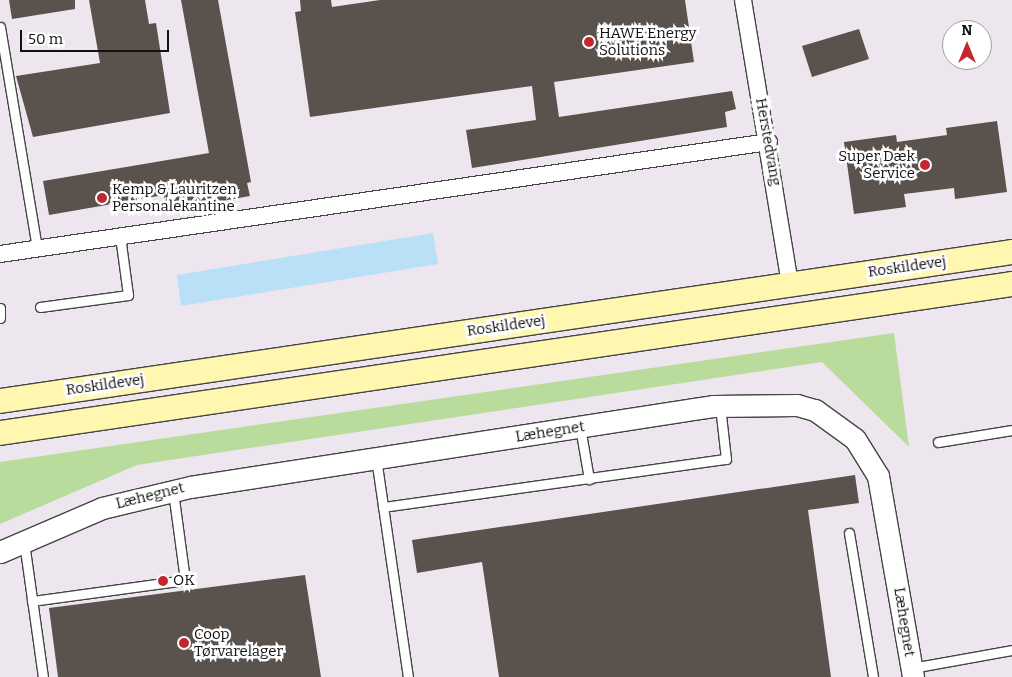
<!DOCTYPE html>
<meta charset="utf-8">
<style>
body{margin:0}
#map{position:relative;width:1012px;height:677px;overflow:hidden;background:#fffdf5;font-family:Bitter,serif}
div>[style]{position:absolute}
.industrial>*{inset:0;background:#eee6ef}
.forest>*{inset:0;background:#b9dc9c}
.water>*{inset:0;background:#b9e0f7}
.building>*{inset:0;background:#5a524d}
.roads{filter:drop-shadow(1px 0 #444) drop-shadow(-1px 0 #444) drop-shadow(0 1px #444) drop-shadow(0 -1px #444)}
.service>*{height:9px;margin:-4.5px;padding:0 4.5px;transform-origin:4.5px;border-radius:4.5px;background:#fff}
.minor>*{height:16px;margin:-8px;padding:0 8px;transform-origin:8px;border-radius:8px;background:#fff}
.tertiary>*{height:21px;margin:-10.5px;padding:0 10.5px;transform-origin:10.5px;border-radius:10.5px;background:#fff}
.secondary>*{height:24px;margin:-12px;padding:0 12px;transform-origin:12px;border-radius:12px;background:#fff6b0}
.dots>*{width:14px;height:14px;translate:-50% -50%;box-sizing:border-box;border:2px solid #fff;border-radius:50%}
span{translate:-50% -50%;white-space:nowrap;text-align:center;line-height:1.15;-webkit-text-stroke:5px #fff;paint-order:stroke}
.poi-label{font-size:15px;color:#111}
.left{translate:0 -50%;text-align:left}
.right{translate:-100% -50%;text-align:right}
.street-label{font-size:15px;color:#111}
.north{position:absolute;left:942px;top:20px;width:50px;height:50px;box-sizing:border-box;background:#fff;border:1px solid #a0a0a0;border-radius:50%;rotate:0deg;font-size:14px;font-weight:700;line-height:20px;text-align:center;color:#111}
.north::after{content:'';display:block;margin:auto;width:18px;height:22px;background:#c4262e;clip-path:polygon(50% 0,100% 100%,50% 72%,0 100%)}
.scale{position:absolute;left:20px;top:30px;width:149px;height:22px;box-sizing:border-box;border:2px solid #111;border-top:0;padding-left:6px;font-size:15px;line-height:18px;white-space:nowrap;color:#111;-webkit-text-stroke:4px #fff;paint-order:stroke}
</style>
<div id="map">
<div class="industrial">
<i style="clip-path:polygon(evenodd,0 0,1012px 0,1012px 677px,0 677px,0 0,952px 30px,982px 30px,982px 60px,952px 60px,952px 30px)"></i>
</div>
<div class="forest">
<i style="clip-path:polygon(894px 333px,909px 447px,822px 362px,137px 465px,0 524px,0 462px)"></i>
</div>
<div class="water">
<i style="clip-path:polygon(433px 233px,438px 264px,181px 306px,177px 275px)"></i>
</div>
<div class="building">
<i style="clip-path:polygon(9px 0,75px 0,75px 9px,12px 19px)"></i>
<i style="clip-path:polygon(89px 0,145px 0,149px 24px,156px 23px,170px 113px,33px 137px,16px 76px,100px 63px)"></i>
<i style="clip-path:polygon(181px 0,218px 0,251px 182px,247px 183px,250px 196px,166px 211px,164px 195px,49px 215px,43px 181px,209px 153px)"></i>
<i style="clip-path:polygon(300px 0,331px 0,332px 7px,380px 0,685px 0,694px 62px,554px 82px,559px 117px,732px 91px,736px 109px,725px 112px,727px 127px,472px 168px,466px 130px,536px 120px,532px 86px,310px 117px,295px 12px,301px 11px)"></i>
<i style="clip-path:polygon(859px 29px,869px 59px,812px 77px,802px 46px)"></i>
<i style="clip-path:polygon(997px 121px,1007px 192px,955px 199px,954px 188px,904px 194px,906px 207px,854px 214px,844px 142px,896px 135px,897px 142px,947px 135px,946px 128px)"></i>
<i style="clip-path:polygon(855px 475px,859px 503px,808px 510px,831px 677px,499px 677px,482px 562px,417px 573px,412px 540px)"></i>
<i style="clip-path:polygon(305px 575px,321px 677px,58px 677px,49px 608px)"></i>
</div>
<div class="roads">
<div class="service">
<i style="left:0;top:27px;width:224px;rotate:80.5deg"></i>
<i style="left:40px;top:307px;width:89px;rotate:-7.8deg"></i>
<i style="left:128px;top:295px;width:60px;rotate:-97.7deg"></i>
<i style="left:0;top:308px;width:10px;rotate:90deg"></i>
<i style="left:580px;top:427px;width:53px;rotate:80.2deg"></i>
<i style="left:938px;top:442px;width:75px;rotate:-9.2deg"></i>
<i style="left:376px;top:458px;width:221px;rotate:81.7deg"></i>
<i style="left:383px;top:507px;width:346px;rotate:-8deg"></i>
<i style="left:726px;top:459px;width:53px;rotate:-96.5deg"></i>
<i style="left:849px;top:533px;width:146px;rotate:80.5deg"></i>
<i style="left:24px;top:542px;width:136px;rotate:82deg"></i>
<i style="left:32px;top:601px;width:154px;rotate:-7.8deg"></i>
<i style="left:185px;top:580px;width:90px;rotate:-97.7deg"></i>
<i style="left:912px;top:668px;width:102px;rotate:-10.2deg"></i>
</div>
<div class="minor">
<i style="left:743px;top:0;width:288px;rotate:80.6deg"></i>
<i style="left:0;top:254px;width:777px;rotate:-8.29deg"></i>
</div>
<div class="tertiary">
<i style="left:0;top:552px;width:111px;rotate:-23.3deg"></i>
<i style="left:102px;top:508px;width:90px;rotate:-13.4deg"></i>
<i style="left:190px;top:487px;width:529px;rotate:-8.8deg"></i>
<i style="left:713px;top:406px;width:84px;rotate:-0.7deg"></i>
<i style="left:797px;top:405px;width:19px;rotate:16deg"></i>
<i style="left:815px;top:410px;width:49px;rotate:35.9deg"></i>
<i style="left:855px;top:439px;width:44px;rotate:58.1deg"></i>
<i style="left:878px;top:476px;width:204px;rotate:80.1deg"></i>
</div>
<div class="secondary">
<i style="left:0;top:401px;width:1023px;rotate:-8.38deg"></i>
<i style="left:0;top:433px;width:1023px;rotate:-8.38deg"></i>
</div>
</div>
<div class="dots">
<i style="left:589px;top:42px;background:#c4262e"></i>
<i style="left:925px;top:165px;background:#c4262e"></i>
<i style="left:102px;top:198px;background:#c4262e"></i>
<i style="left:163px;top:581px;background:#c4262e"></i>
<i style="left:184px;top:643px;background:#c4262e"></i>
</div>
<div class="poi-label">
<span class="left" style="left:599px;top:42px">HAWE Energy<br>Solutions</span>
<span class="right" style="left:915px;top:165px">Super Dæk<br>Service</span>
<span class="left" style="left:112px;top:198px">Kemp &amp; Lauritzen<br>Personalekantine</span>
<span class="left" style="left:173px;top:581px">OK</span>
<span class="left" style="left:194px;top:643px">Coop<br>Tørvarelager</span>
</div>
<div class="street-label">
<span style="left:768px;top:142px;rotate:80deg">Herstedvang</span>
<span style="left:907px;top:267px;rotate:-8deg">Roskildevej</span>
<span style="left:506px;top:326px;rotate:-8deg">Roskildevej</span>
<span style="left:105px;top:385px;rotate:-8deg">Roskildevej</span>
<span style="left:550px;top:432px;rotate:-9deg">Læhegnet</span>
<span style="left:150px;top:496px;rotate:-14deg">Læhegnet</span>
<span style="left:904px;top:622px;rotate:81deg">Læhegnet</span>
</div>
<div class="north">N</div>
<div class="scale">50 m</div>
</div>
